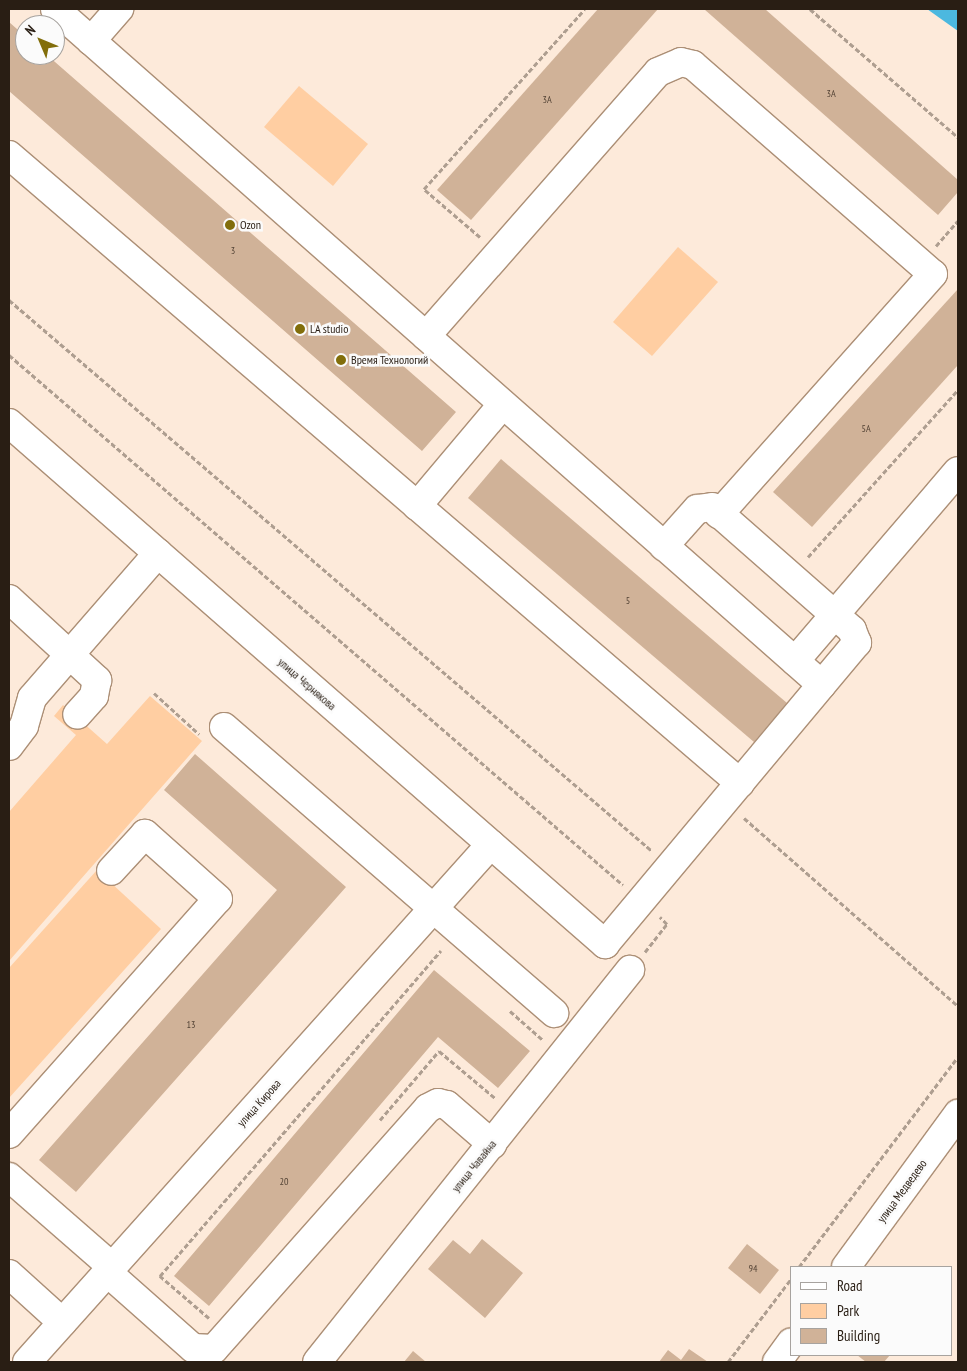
<!DOCTYPE html>
<meta charset="utf-8">
<style>
body{margin:0}
#map{position:relative;width:967px;height:1371px;overflow:hidden;background:#fdeada;font-family:"PT Sans Narrow",sans-serif}
div>[style]{position:absolute}
.green>*{inset:0;background:#ffcea2}
.water>*{inset:0;background:#4cb8df}
.building>*{inset:0;background:#d0b298}
.path>*{height:3px;margin-top:-1.5px;transform-origin:0;background:repeating-linear-gradient(90deg,#ae9e90 0 5px,transparent 0 7.5px)}
.roads{filter:drop-shadow(1px 0 #ac8f76) drop-shadow(-1px 0 #ac8f76) drop-shadow(0 1px #ac8f76) drop-shadow(0 -1px #ac8f76)}
.minor>*{height:28px;margin:-14px;padding:0 14px;transform-origin:14px;border-radius:14px;background:#fff}
.dots>*{width:14px;height:14px;translate:-50% -50%;box-sizing:border-box;border:2px solid #fbfbfb;border-radius:50%}
span{translate:-50% -50%;white-space:nowrap;text-align:center;line-height:1.15;-webkit-text-stroke:5px #fbfbfb;paint-order:stroke}
.number-label{font-size:10px;color:#534335}
.number-label span{-webkit-text-stroke-width:0}
.poi-label{font-size:12px;color:#291e14}
.left{translate:0 -50%;text-align:left}
.street-label{font-size:12px;color:#291e14}
.frame{position:absolute;inset:0;border:10px solid #291e14;pointer-events:none}
.legend{position:absolute;left:790px;top:1266px;width:162px;height:90px;box-sizing:border-box;background:#fbfbfb;border:1px solid #a7a39f;margin:0;padding:6px 9px;list-style:none;font-size:15px;color:#291e14}
.legend li{display:flex;align-items:center;gap:10px;height:25px}
.legend b{width:25px;border:1px solid #a7a39f}
.north{position:absolute;left:15px;top:15px;width:50px;height:50px;box-sizing:border-box;background:#fbfbfb;border:1px solid #a7a39f;border-radius:50%;rotate:315deg;font-size:14px;font-weight:700;line-height:20px;text-align:center;color:#291e14}
.north::after{content:'';display:block;margin:auto;width:18px;height:22px;background:#826e0b;clip-path:polygon(50% 0,100% 100%,50% 72%,0 100%)}
</style>
<div id="map">
<div class="green">
<i style="clip-path:polygon(299px 86px,368px 144px,333px 186px,264px 127px)"></i>
<i style="clip-path:polygon(678px 247px,718px 282px,652px 356px,613px 322px)"></i>
<i style="clip-path:polygon(150px 696px,202px 741px,9px 961px,9px 812px,76px 735px,54px 716px,63px 705px,107px 744px)"></i>
<i style="clip-path:polygon(97px 870px,161px 929px,9px 1098px,9px 968px)"></i>
</div>
<div class="water">
<i style="clip-path:polygon(927px 9px,958px 9px,958px 31px)"></i>
</div>
<div class="building">
<i style="clip-path:polygon(598px 9px,658px 9px,471px 220px,437px 190px)"></i>
<i style="clip-path:polygon(704px 9px,765px 9px,958px 180px,958px 192px,938px 215px)"></i>
<i style="clip-path:polygon(9px 22px,25px 36px,25px 55px,47px 55px,456px 412px,422px 451px,9px 91px)"></i>
<i style="clip-path:polygon(958px 289px,958px 365px,812px 527px,773px 492px)"></i>
<i style="clip-path:polygon(501px 459px,787px 703px,754px 742px,468px 498px)"></i>
<i style="clip-path:polygon(195px 754px,346px 887px,76px 1192px,39px 1160px,277px 890px,164px 790px)"></i>
<i style="clip-path:polygon(434px 970px,530px 1051px,498px 1088px,438px 1037px,209px 1306px,174px 1276px)"></i>
<i style="clip-path:polygon(482px 1239px,523px 1273px,485px 1318px,428px 1269px,453px 1240px,470px 1254px)"></i>
<i style="clip-path:polygon(747px 1244px,779px 1270px,760px 1294px,728px 1268px)"></i>
<i style="clip-path:polygon(689px 1349px,708px 1362px,659px 1362px,668px 1350px,681px 1360px)"></i>
<i style="clip-path:polygon(413px 1351px,426px 1362px,404px 1362px)"></i>
<i style="clip-path:polygon(857px 1355px,890px 1355px,884px 1362px,866px 1362px)"></i>
</div>
<div class="path">
<i style="left:810px;top:9px;width:196px;rotate:40.9deg"></i>
<i style="left:480px;top:237px;width:74px;rotate:-139.4deg"></i>
<i style="left:424px;top:189px;width:241px;rotate:-48.2deg"></i>
<i style="left:936px;top:246px;width:33px;rotate:-49deg"></i>
<i style="left:9px;top:300px;width:847px;rotate:40.59deg"></i>
<i style="left:9px;top:355px;width:811px;rotate:40.8deg"></i>
<i style="left:808px;top:557px;width:224px;rotate:-48.1deg"></i>
<i style="left:154px;top:693px;width:61px;rotate:42.3deg"></i>
<i style="left:744px;top:818px;width:285px;rotate:41.3deg"></i>
<i style="left:645px;top:952px;width:36px;rotate:-52deg"></i>
<i style="left:667px;top:924px;width:10px;rotate:-135deg"></i>
<i style="left:510px;top:1011px;width:44px;rotate:41.3deg"></i>
<i style="left:380px;top:1120px;width:91px;rotate:-49.5deg"></i>
<i style="left:439px;top:1051px;width:73px;rotate:40deg"></i>
<i style="left:799px;top:1267px;width:263px;rotate:-52.9deg"></i>
<i style="left:209px;top:1318px;width:65px;rotate:-139.4deg"></i>
<i style="left:160px;top:1276px;width:430px;rotate:-49.2deg"></i>
<i style="left:728px;top:1362px;width:104px;rotate:-52.8deg"></i>
</div>
<div class="roads">
<div class="minor">
<i style="left:55px;top:9px;width:1022px;rotate:41.39deg"></i>
<i style="left:91px;top:41px;width:43px;rotate:-48.8deg"></i>
<i style="left:9px;top:155px;width:964px;rotate:40.67deg"></i>
<i style="left:426px;top:336px;width:351px;rotate:-48.7deg"></i>
<i style="left:658px;top:72px;width:25px;rotate:-23deg"></i>
<i style="left:681px;top:62px;width:12px;rotate:14deg"></i>
<i style="left:693px;top:65px;width:318px;rotate:41.1deg"></i>
<i style="left:933px;top:274px;width:322px;rotate:131.7deg"></i>
<i style="left:9px;top:423px;width:792px;rotate:41.16deg"></i>
<i style="left:605px;top:944px;width:393px;rotate:-50.1deg"></i>
<i style="left:857px;top:643px;width:14px;rotate:-111deg"></i>
<i style="left:852px;top:630px;width:186px;rotate:-138.7deg"></i>
<i style="left:712px;top:507px;width:15px;rotate:172deg"></i>
<i style="left:697px;top:509px;width:50px;rotate:131.7deg"></i>
<i style="left:417px;top:506px;width:133px;rotate:-49.9deg"></i>
<i style="left:9px;top:599px;width:120px;rotate:42.6deg"></i>
<i style="left:97px;top:680px;width:16px;rotate:101deg"></i>
<i style="left:94px;top:696px;width:25px;rotate:132deg"></i>
<i style="left:795px;top:661px;width:250px;rotate:-49.4deg"></i>
<i style="left:224px;top:727px;width:437px;rotate:40.9deg"></i>
<i style="left:9px;top:746px;width:25px;rotate:-53deg"></i>
<i style="left:24px;top:726px;width:29px;rotate:-74deg"></i>
<i style="left:32px;top:698px;width:192px;rotate:-49deg"></i>
<i style="left:9px;top:1134px;width:314px;rotate:-48.4deg"></i>
<i style="left:218px;top:899px;width:98px;rotate:-138.3deg"></i>
<i style="left:145px;top:834px;width:50px;rotate:132.6deg"></i>
<i style="left:9px;top:1177px;width:137px;rotate:41.1deg"></i>
<i style="left:846px;top:1267px;width:190px;rotate:-53.8deg"></i>
<i style="left:107px;top:1272px;width:115px;rotate:41.5deg"></i>
<i style="left:193px;top:1348px;width:21px;rotate:3deg"></i>
<i style="left:214px;top:1349px;width:322px;rotate:-48.4deg"></i>
<i style="left:428px;top:1108px;width:11px;rotate:-27deg"></i>
<i style="left:438px;top:1103px;width:9px;rotate:13deg"></i>
<i style="left:447px;top:1105px;width:60px;rotate:40.9deg"></i>
<i style="left:9px;top:1274px;width:72px;rotate:42.2deg"></i>
<i style="left:27px;top:1362px;width:695px;rotate:-48.15deg"></i>
<i style="left:317px;top:1362px;width:502px;rotate:-51.39deg"></i>
<i style="left:777px;top:1362px;width:24px;rotate:-54deg"></i>
</div>
</div>
<div class="dots">
<i style="left:230px;top:225px;background:#826e0b"></i>
<i style="left:300px;top:329px;background:#826e0b"></i>
<i style="left:341px;top:360px;background:#826e0b"></i>
</div>
<div class="number-label">
<span style="left:831px;top:94px">3А</span>
<span style="left:547px;top:100px">3А</span>
<span style="left:233px;top:251px">3</span>
<span style="left:866px;top:429px">5А</span>
<span style="left:628px;top:601px">5</span>
<span style="left:191px;top:1025px">13</span>
<span style="left:284px;top:1182px">20</span>
<span style="left:753px;top:1269px">94</span>
</div>
<div class="poi-label">
<span class="left" style="left:240px;top:225px">Ozon</span>
<span class="left" style="left:310px;top:329px">LА studio</span>
<span class="left" style="left:351px;top:360px">Время Технологий</span>
</div>
<div class="street-label">
<span style="left:307px;top:684px;rotate:41deg">улица Чернякова</span>
<span style="left:259px;top:1103px;rotate:-48deg">улица Кирова</span>
<span style="left:474px;top:1166px;rotate:-51deg">улица Чавайна</span>
<span style="left:902px;top:1191px;rotate:-54deg">улица Медведево</span>
</div>
<div class="frame"></div>
<ul class="legend">
<li><b style="height:6px;background:#fff"></b>Road</li>
<li><b style="height:14px;background:#ffcea2"></b>Park</li>
<li><b style="height:14px;background:#d0b298"></b>Building</li>
</ul>
<div class="north">N</div>
</div>
